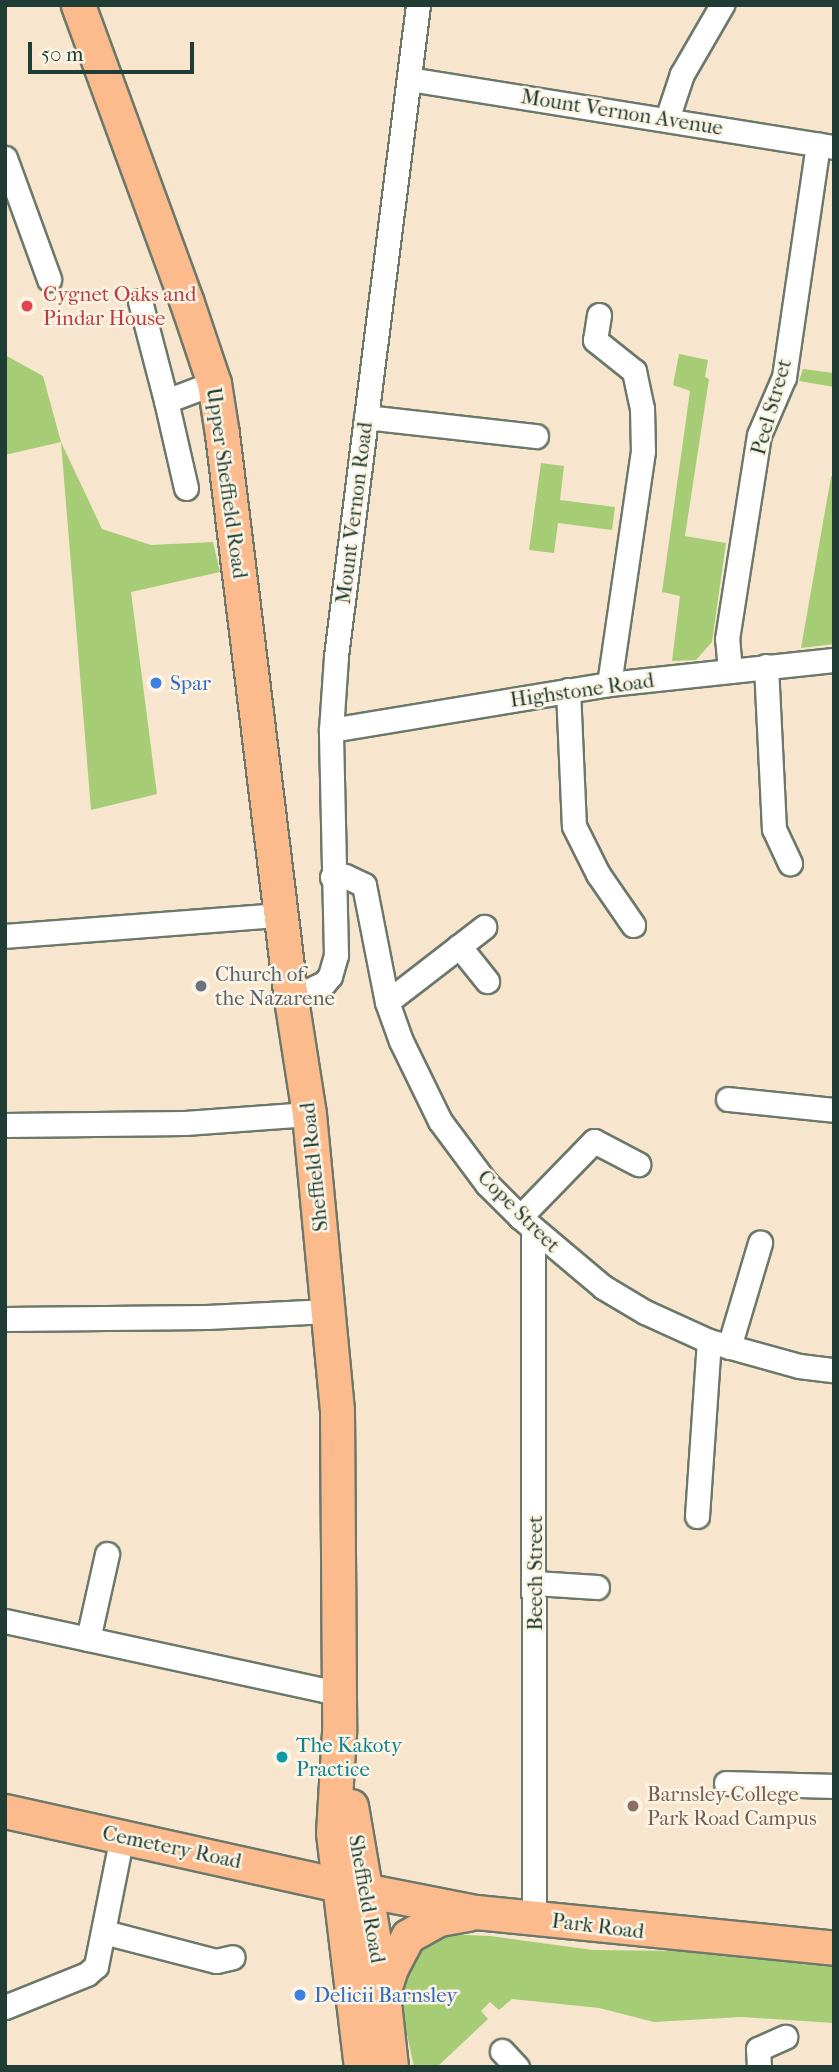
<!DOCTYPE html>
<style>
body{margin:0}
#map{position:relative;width:839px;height:2072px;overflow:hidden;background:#f7e6cd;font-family:"IM FELL French Canon",serif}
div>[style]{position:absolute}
.green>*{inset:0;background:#a6cc76}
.roads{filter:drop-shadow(2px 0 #6b786a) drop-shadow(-2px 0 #6b786a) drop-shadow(0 2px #6b786a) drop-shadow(0 -2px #6b786a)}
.minor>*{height:23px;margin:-11.5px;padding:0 11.5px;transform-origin:11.5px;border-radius:11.5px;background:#fff}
.highway>*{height:33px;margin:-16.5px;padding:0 16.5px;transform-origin:16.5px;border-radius:16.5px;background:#fbbb8d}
.dots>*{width:19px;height:19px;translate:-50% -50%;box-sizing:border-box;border:4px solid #fcf5e5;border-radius:50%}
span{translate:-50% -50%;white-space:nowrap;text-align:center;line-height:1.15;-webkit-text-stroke:5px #fcf5e5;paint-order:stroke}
.street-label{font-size:21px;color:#1f3d34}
.health-label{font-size:21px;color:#be3a42}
.left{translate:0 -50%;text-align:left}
.shop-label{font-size:21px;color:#366cbe}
.worship-label{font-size:21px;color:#5b616d}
.culture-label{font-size:21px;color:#0d838f}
.education-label{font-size:21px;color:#785e54}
.frame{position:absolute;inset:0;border:7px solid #1f3d34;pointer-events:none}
.scale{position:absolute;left:28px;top:42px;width:166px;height:32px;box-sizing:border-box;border:4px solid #1f3d34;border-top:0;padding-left:9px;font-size:21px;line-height:24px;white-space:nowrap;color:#1f3d34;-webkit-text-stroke:5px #fcf5e5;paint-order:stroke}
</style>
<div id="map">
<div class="green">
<i style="clip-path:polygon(679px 354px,708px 360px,705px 377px,709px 379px,685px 536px,726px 543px,712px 642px,696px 660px,672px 661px,680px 596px,662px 592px,690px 391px,673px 385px)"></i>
<i style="clip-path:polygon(5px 355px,43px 376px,61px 442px,102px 529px,151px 545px,213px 542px,220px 572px,131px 592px,157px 794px,91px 810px,61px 442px,5px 455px)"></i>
<i style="clip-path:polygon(803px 369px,834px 373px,834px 387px,799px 381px)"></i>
<i style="clip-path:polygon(541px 463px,564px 466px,560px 500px,615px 507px,612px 530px,558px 523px,554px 553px,529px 550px)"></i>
<i style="clip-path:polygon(834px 473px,834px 644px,801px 648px,831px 477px)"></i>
<i style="clip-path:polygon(442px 1934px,490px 1936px,593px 1950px,686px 1951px,834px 1966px,834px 2023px,741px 2017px,654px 2022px,599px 2008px,512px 1999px,499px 2010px,490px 2002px,481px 2011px,488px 2019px,437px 2067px,414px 2067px,400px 2002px,402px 1982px,409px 1962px,423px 1944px)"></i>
</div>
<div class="roads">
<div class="minor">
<i style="left:409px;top:79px;width:430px;rotate:9.1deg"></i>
<i style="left:667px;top:119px;width:47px;rotate:-71.6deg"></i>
<i style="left:682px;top:74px;width:80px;rotate:-59.9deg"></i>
<i style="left:5px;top:158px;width:129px;rotate:70deg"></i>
<i style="left:140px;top:301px;width:103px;rotate:75.4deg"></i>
<i style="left:599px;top:315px;width:25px;rotate:99deg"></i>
<i style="left:595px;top:340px;width:50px;rotate:38.5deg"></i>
<i style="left:634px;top:371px;width:38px;rotate:78deg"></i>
<i style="left:642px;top:408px;width:43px;rotate:88.7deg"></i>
<i style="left:643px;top:451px;width:235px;rotate:98.3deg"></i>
<i style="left:366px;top:417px;width:171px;rotate:6.4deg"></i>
<i style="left:186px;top:488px;width:89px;rotate:-102.9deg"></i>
<i style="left:166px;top:401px;width:51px;rotate:-20.6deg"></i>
<i style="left:766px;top:666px;width:163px;rotate:87.2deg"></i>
<i style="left:774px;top:829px;width:38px;rotate:65deg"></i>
<i style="left:730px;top:671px;width:32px;rotate:-95deg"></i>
<i style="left:727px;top:639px;width:206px;rotate:-81.1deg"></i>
<i style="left:759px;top:435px;width:63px;rotate:-66.7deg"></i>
<i style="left:784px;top:377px;width:235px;rotate:-81.7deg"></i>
<i style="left:568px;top:690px;width:136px;rotate:87.5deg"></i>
<i style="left:574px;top:826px;width:54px;rotate:63.4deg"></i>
<i style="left:598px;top:874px;width:62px;rotate:55.5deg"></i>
<i style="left:331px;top:730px;width:282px;rotate:-9.4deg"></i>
<i style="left:609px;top:684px;width:226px;rotate:-6.1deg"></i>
<i style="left:332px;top:877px;width:13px;rotate:-4deg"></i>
<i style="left:345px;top:876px;width:21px;rotate:25deg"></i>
<i style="left:364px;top:885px;width:119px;rotate:78.9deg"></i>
<i style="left:387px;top:1002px;width:41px;rotate:70.3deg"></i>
<i style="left:401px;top:1041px;width:89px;rotate:64deg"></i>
<i style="left:440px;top:1121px;width:79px;rotate:53.3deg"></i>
<i style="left:487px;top:1184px;width:47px;rotate:45deg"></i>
<i style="left:520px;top:1217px;width:109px;rotate:40.1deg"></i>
<i style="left:603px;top:1287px;width:49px;rotate:30.8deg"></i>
<i style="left:645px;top:1312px;width:70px;rotate:24.4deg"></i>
<i style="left:709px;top:1341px;width:93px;rotate:15.5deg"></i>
<i style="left:799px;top:1366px;width:35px;rotate:7deg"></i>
<i style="left:5px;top:936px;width:277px;rotate:-4.4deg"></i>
<i style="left:459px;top:946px;width:45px;rotate:51.3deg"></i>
<i style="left:291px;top:999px;width:37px;rotate:-26deg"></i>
<i style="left:324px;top:983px;width:9px;rotate:-49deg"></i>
<i style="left:330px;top:976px;width:22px;rotate:-74deg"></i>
<i style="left:336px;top:955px;width:225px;rotate:-91.3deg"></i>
<i style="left:331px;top:730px;width:74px;rotate:-86.1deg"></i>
<i style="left:336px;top:656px;width:656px;rotate:-82.82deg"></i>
<i style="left:387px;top:1002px;width:123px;rotate:-37.7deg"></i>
<i style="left:728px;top:1099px;width:107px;rotate:5.9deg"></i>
<i style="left:5px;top:1125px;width:180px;rotate:-0.6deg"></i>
<i style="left:185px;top:1123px;width:124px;rotate:-4.2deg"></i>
<i style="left:520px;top:1217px;width:106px;rotate:-45.8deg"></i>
<i style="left:594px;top:1141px;width:50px;rotate:27.6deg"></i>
<i style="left:533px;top:1229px;width:689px;rotate:89.92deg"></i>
<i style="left:5px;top:1319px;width:202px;rotate:-0.6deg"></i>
<i style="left:207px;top:1317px;width:121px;rotate:-2.8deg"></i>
<i style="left:729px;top:1347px;width:109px;rotate:-73.4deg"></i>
<i style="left:697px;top:1516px;width:175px;rotate:-86.1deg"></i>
<i style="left:535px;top:1583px;width:62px;rotate:3.7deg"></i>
<i style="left:5px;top:1621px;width:326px;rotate:12.2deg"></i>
<i style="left:324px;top:1690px;width:14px;rotate:4deg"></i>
<i style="left:88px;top:1639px;width:87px;rotate:-77.4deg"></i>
<i style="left:726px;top:1783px;width:108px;rotate:1.6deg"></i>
<i style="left:104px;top:1932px;width:116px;rotate:14.5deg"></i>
<i style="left:216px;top:1961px;width:17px;rotate:-13deg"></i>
<i style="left:5px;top:2007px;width:88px;rotate:-21.9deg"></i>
<i style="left:87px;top:1974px;width:12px;rotate:-42deg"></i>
<i style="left:96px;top:1966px;width:133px;rotate:-78.7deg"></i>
<i style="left:502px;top:2051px;width:22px;rotate:47deg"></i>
<i style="left:759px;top:2067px;width:18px;rotate:-93deg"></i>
<i style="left:758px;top:2049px;width:30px;rotate:-24deg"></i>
</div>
<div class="highway">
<i style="left:78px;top:5px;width:314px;rotate:69.9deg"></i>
<i style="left:186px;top:300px;width:88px;rotate:71.4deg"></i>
<i style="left:214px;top:383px;width:52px;rotate:81.1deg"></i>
<i style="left:222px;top:434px;width:569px;rotate:83.04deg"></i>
<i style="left:291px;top:999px;width:116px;rotate:81.1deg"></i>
<i style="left:309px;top:1114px;width:297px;rotate:84.6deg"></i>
<i style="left:337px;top:1410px;width:322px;rotate:89.6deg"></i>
<i style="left:339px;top:1732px;width:101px;rotate:93.4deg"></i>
<i style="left:333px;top:1833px;width:236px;rotate:83.2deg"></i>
<i style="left:351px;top:1806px;width:190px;rotate:80.3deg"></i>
<i style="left:383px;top:1993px;width:74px;rotate:83.8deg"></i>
<i style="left:5px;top:1811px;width:341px;rotate:12.5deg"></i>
<i style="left:338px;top:1885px;width:141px;rotate:11.1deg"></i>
<i style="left:476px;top:1912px;width:360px;rotate:5.7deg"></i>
<i style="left:383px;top:1993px;width:26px;rotate:-72deg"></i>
<i style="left:391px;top:1968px;width:36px;rotate:-62deg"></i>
<i style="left:408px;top:1936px;width:35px;rotate:-29deg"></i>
<i style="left:439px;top:1919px;width:29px;rotate:-10deg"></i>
</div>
</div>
<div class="dots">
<i style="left:27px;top:306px;background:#e0444e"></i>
<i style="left:156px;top:683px;background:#3f7fe0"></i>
<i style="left:201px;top:986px;background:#6b7280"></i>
<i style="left:282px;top:1757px;background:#0f9aa8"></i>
<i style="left:633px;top:1806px;background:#8d6e63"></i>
<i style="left:300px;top:1995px;background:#3f7fe0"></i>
</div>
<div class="street-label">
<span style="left:622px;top:112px;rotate:9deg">Mount Vernon Avenue</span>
<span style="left:771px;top:407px;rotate:-74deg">Peel Street</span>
<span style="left:227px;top:483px;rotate:82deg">Upper Sheffield Road</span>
<span style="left:354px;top:513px;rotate:-83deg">Mount Vernon Road</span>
<span style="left:582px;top:690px;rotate:-8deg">Highstone Road</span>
<span style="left:314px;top:1167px;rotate:-96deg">Sheffield Road</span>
<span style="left:519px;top:1211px;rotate:45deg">Cope Street</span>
<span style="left:535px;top:1573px;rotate:-90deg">Beech Street</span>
<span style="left:172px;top:1847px;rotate:12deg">Cemetery Road</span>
<span style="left:367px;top:1899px;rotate:80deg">Sheffield Road</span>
<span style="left:598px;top:1926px;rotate:7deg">Park Road</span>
</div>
<div class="health-label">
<span class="left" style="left:43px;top:306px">Cygnet Oaks and<br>Pindar House</span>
</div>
<div class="shop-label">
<span class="left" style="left:170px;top:683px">Spar</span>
<span class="left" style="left:314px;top:1995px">Delicii Barnsley</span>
</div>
<div class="worship-label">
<span class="left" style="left:215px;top:986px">Church of<br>the Nazarene</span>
</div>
<div class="culture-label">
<span class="left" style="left:296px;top:1757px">The Kakoty<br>Practice</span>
</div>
<div class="education-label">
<span class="left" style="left:647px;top:1806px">Barnsley College<br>Park Road Campus</span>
</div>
<div class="frame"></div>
<div class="scale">50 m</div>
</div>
